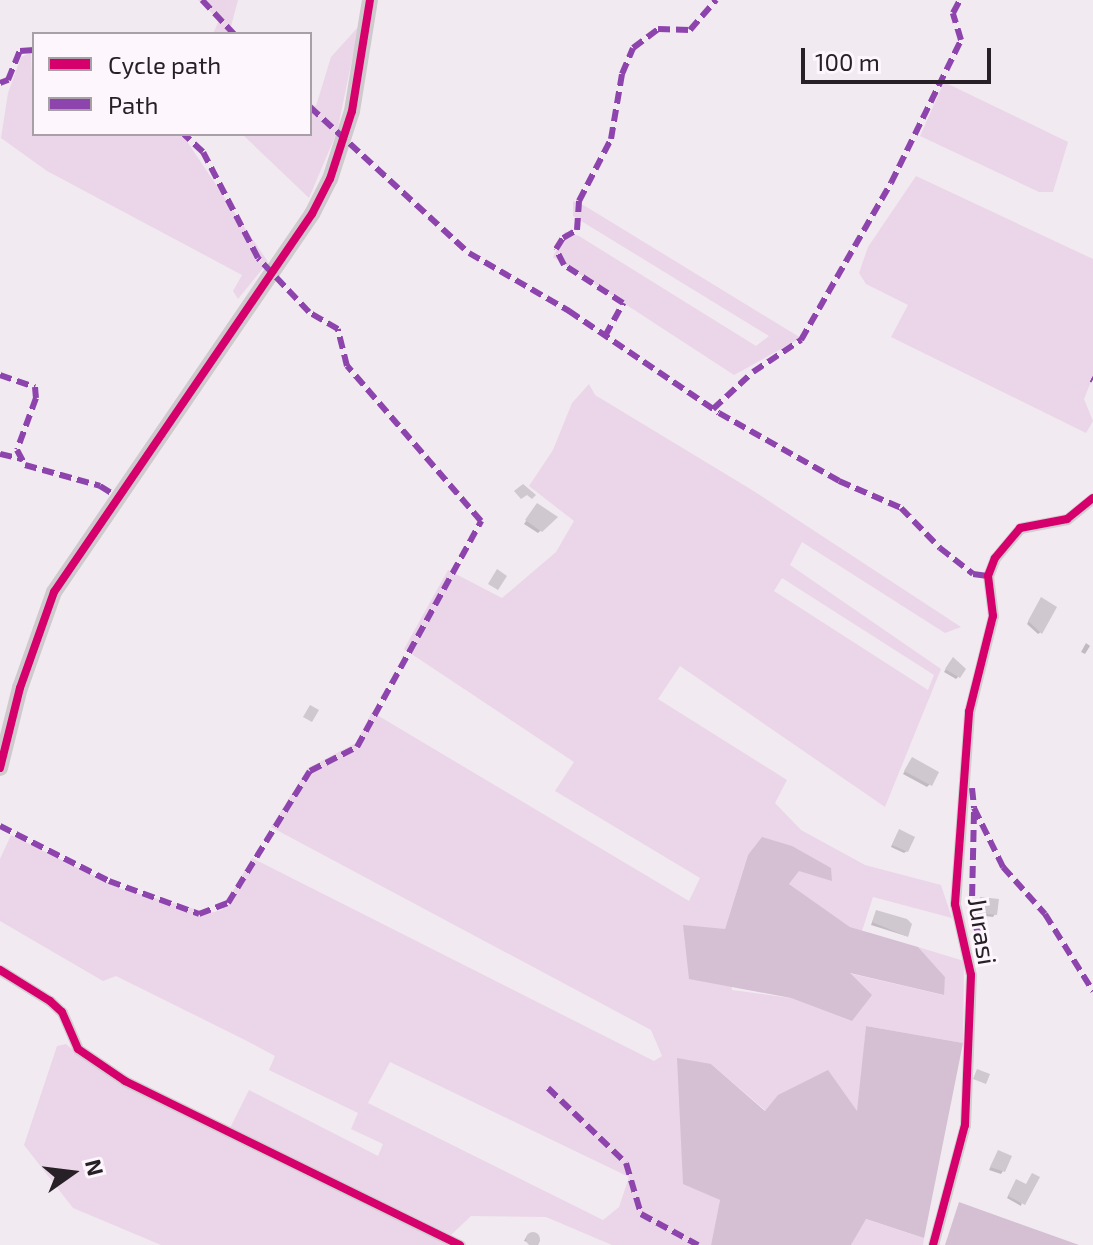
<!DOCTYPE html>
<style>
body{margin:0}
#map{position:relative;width:1093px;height:1245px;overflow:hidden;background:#f2eaf1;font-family:"Exo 2",sans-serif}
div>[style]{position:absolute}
.green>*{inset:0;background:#ead6e8}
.forest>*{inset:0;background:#d5bfd3}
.shadow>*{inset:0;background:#0003}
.building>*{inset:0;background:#cfc8ce}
.round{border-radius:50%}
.street>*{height:11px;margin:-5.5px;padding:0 5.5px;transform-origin:5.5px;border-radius:5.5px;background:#d0ced0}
.secondary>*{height:16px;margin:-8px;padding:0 8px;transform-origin:8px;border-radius:8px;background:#cecacd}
.quiet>*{height:6px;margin-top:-3px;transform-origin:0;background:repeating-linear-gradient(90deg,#8e44ad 0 12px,transparent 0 18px)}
.cycleway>*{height:8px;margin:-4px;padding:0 4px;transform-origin:4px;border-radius:4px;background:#d6006c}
span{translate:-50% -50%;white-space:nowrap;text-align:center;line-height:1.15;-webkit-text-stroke:6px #fdf6fc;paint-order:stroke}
.street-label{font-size:26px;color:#272127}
.legend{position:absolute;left:32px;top:32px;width:280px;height:104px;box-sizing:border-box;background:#fdf6fc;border:2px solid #a7a1a7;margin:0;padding:10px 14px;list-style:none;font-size:24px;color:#272127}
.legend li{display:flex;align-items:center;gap:16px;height:40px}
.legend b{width:40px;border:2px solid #a7a1a7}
.north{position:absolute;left:32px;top:1133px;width:80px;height:80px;-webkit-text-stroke:6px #fdf6fc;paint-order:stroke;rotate:76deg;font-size:22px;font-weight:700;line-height:32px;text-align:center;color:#272127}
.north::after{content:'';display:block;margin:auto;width:28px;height:36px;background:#272127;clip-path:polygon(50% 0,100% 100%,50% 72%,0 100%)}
.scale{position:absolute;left:801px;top:48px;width:190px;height:36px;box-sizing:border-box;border:4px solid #272127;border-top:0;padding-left:10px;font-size:24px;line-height:28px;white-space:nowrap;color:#272127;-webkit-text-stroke:6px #fdf6fc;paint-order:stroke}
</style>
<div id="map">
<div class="green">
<i style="clip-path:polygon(198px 0,238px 0,229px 34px,213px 34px,219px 20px)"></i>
<i style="clip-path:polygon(359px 26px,337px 132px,309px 198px,242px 134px,310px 134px,310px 103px,316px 106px,331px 57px)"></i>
<i style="clip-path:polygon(31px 52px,34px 134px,182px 134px,268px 262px,238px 299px,233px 291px,242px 275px,47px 171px,1px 138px,8px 93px,21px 57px)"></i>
<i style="clip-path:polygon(944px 82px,1068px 142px,1053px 192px,1039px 192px,920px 136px)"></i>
<i style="clip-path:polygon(916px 176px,1093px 259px,1093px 377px,1084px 399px,1093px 421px,1086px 433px,891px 337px,908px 305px,866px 284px,859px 273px,868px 247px)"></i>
<i style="clip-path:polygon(573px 201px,585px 206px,801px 338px,734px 375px,553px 257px,565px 232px,579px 236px,756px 346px,769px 336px,573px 216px)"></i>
<i style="clip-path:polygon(evenodd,589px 384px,595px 395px,752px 490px,961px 627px,945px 633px,802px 542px,790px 565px,941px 669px,885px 807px,680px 666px,658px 699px,787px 780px,775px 803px,801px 830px,865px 865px,941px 885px,952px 918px,873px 897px,862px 931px,850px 927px,789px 884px,798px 871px,748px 855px,725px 929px,732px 990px,791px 998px,852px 1021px,848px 973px,943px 995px,945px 977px,918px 947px,964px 961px,963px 1043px,866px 1026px,858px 1112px,766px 1111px,711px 1064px,682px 1142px,683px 1183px,720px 1200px,711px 1245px,612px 1245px,546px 1217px,471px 1216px,451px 1235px,230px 1128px,249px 1090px,378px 1156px,383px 1144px,351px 1129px,358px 1113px,269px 1070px,275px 1056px,245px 1040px,116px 976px,103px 981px,0 921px,0 859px,11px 835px,121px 889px,210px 913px,222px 910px,252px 858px,654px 1061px,662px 1056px,651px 1030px,271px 827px,308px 768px,356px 743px,372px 712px,689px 901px,700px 878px,555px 791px,574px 762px,404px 649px,448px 570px,502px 598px,556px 552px,574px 521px,529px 486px,553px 450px,572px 403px,589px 384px,782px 578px,934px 675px,928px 690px,774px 591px,782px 578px,589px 384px,390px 1062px,629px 1177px,619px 1207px,603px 1220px,368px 1103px,390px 1062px)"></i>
<i style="clip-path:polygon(66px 1044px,81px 1057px,451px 1245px,161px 1245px,73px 1208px,24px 1145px,57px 1046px)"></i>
<i style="clip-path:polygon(865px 1219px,924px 1238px,923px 1245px,851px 1245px)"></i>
</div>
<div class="forest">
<i style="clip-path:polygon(762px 837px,792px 846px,831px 868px,832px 881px,799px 871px,789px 884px,850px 927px,918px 947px,945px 977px,944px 995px,850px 973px,872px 995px,852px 1021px,791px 998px,689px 979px,683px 925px,725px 929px,748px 855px)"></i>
<i style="clip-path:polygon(866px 1026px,963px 1043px,924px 1238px,866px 1219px,851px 1245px,711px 1245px,720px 1200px,683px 1184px,677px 1058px,711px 1064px,765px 1111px,778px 1095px,828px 1070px,857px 1111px)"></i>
<i style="clip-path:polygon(959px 1202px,1079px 1245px,945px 1245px)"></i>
</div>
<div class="shadow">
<i style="clip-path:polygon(535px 508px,555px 517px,538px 533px,524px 524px)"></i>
<i style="clip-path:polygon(1039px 602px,1041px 632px,1038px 634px,1027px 624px)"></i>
<i style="clip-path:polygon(1086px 643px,1090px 646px,1085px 654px,1081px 652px)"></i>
<i style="clip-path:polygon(950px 662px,958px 677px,956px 679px,944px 672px)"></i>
<i style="clip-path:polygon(910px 762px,930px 784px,927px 787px,903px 774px)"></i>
<i style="clip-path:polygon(897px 834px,907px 851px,904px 853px,891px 847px)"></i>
<i style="clip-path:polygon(981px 899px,995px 914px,993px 917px,977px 915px)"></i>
<i style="clip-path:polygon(876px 912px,906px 936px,871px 925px)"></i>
<i style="clip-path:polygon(998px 1152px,1003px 1171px,1001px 1174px,989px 1170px)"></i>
<i style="clip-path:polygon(1014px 1184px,1026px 1186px,1021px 1206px,1007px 1198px)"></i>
<i style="clip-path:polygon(528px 1234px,540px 1240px,538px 1245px,524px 1241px)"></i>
</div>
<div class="building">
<i style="clip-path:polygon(523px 484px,536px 495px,532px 499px,527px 495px,521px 499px,514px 491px)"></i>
<i style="clip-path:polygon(537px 503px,558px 517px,542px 532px,525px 520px)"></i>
<i style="clip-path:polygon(497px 569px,507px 576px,498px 590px,488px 584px)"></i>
<i style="clip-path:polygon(1041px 597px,1057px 607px,1042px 634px,1028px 621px)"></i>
<i style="clip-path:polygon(953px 657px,966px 669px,960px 678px,945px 669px)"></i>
<i style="clip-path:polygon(310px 705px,319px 710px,312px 722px,303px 717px)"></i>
<i style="clip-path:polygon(912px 757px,939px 772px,932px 786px,904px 771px)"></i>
<i style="clip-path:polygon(899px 829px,915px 837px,908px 852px,892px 845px)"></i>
<i style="clip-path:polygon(980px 897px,999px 899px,997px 915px,978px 913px)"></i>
<i style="clip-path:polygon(876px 910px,907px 919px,912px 924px,908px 937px,872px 922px)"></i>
<i style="clip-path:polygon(977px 1069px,990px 1074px,986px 1084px,973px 1079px)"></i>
<i style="clip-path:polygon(998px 1150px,1012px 1156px,1005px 1172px,990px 1167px)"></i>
<i style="clip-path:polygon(1032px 1173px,1040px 1177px,1025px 1205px,1008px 1196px,1016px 1179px,1026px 1184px)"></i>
<i class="round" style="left:526px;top:1232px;width:14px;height:14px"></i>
</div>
<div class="street">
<i style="left:0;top:970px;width:59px;rotate:31.8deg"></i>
<i style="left:50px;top:1001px;width:16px;rotate:43deg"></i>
<i style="left:62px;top:1012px;width:40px;rotate:66.6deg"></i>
<i style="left:78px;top:1049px;width:57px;rotate:34.2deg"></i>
<i style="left:125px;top:1081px;width:373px;rotate:26.1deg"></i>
<i style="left:933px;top:1245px;width:124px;rotate:-75.1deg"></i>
<i style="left:965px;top:1125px;width:150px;rotate:-87.7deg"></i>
<i style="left:971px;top:975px;width:73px;rotate:-102.7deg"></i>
<i style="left:955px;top:904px;width:193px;rotate:-85.8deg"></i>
<i style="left:969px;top:712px;width:99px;rotate:-76deg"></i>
<i style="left:993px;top:616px;width:40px;rotate:-97.1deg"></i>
<i style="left:988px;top:576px;width:19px;rotate:-69deg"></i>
<i style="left:995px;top:558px;width:39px;rotate:-50deg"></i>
<i style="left:1020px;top:528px;width:48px;rotate:-10.8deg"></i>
<i style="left:1067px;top:519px;width:33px;rotate:-39deg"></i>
</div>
<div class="secondary">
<i style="left:0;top:768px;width:82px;rotate:-76deg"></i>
<i style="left:20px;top:688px;width:102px;rotate:-70.5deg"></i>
<i style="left:54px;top:592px;width:458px;rotate:-55.7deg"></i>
<i style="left:312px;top:214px;width:39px;rotate:-63deg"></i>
<i style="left:330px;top:179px;width:71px;rotate:-72.1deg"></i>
<i style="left:352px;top:111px;width:112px;rotate:-80.8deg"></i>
</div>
<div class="quiet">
<i style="left:202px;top:0;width:47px;rotate:46.7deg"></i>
<i style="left:0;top:83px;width:9px;rotate:-21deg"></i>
<i style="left:8px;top:80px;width:31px;rotate:-68deg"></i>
<i style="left:20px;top:51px;width:14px;rotate:-4deg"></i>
<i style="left:310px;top:107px;width:216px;rotate:42.6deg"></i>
<i style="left:469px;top:253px;width:116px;rotate:30.1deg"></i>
<i style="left:569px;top:311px;width:181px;rotate:34.2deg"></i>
<i style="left:719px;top:413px;width:138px;rotate:29.5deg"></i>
<i style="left:839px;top:481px;width:68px;rotate:23.5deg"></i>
<i style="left:901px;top:508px;width:56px;rotate:45.7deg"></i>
<i style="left:940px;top:548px;width:42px;rotate:38.2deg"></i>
<i style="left:973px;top:574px;width:15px;rotate:8deg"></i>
<i style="left:605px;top:336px;width:38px;rotate:-61deg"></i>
<i style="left:623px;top:303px;width:70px;rotate:-147.2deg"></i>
<i style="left:564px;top:265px;width:18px;rotate:-117deg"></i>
<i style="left:556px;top:249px;width:13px;rotate:-58deg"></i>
<i style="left:563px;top:238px;width:16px;rotate:-30deg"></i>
<i style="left:577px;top:230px;width:29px;rotate:-86deg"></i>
<i style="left:579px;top:201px;width:70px;rotate:-62.7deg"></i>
<i style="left:611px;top:139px;width:66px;rotate:-80.4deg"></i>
<i style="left:622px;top:74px;width:28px;rotate:-67deg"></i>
<i style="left:633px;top:48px;width:31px;rotate:-37deg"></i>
<i style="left:658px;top:29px;width:32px;rotate:2deg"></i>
<i style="left:690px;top:30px;width:40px;rotate:-49deg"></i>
<i style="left:0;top:375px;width:37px;rotate:19deg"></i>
<i style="left:35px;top:387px;width:11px;rotate:85deg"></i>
<i style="left:36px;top:398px;width:55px;rotate:110.1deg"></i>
<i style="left:17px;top:450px;width:17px;rotate:62deg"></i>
<i style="left:25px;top:465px;width:78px;rotate:15.6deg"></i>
<i style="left:100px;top:486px;width:19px;rotate:32deg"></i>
<i style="left:1091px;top:379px;width:2px;rotate:27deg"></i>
<i style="left:713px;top:409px;width:54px;rotate:-42.8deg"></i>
<i style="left:753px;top:372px;width:58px;rotate:-33.7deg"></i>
<i style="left:801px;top:340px;width:181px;rotate:-60.2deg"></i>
<i style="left:891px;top:183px;width:159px;rotate:-63.9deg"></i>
<i style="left:961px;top:40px;width:28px;rotate:-107deg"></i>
<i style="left:953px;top:13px;width:15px;rotate:-62deg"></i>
<i style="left:0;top:454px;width:23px;rotate:13deg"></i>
<i style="left:972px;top:788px;width:20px;rotate:84deg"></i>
<i style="left:974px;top:808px;width:66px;rotate:63.8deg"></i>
<i style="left:1003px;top:867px;width:63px;rotate:48.2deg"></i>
<i style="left:1045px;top:914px;width:91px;rotate:58.1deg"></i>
<i style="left:974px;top:812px;width:91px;rotate:91.3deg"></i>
<i style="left:972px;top:903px;width:21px;rotate:85deg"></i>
<i style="left:974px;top:924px;width:21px;rotate:61deg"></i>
<i style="left:0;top:826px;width:122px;rotate:26.8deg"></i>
<i style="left:109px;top:881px;width:96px;rotate:20.1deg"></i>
<i style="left:199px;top:914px;width:31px;rotate:-21deg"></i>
<i style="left:228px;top:903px;width:155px;rotate:-58.2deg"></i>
<i style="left:310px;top:771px;width:53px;rotate:-27.1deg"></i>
<i style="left:357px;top:747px;width:258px;rotate:-61.2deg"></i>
<i style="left:481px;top:521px;width:205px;rotate:-130.8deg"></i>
<i style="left:347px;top:366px;width:38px;rotate:-104deg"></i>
<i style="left:338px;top:329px;width:34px;rotate:-150deg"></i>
<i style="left:309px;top:312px;width:74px;rotate:-133.4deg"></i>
<i style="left:258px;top:258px;width:119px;rotate:-117.4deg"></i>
<i style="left:203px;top:152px;width:26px;rotate:-137deg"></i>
<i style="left:548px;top:1088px;width:108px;rotate:43.9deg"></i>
<i style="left:626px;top:1163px;width:53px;rotate:73.6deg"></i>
<i style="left:641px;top:1214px;width:65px;rotate:28.5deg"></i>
</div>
<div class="cycleway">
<i style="left:0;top:768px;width:82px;rotate:-76deg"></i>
<i style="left:20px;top:688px;width:102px;rotate:-70.5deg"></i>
<i style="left:54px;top:592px;width:458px;rotate:-55.7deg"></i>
<i style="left:312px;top:214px;width:39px;rotate:-63deg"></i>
<i style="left:330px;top:179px;width:71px;rotate:-72.1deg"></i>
<i style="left:352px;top:111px;width:112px;rotate:-80.8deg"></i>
<i style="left:0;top:970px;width:59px;rotate:31.8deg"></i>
<i style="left:50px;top:1001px;width:16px;rotate:43deg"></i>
<i style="left:62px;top:1012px;width:40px;rotate:66.6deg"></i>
<i style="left:78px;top:1049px;width:57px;rotate:34.2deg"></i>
<i style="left:125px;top:1081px;width:373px;rotate:26.1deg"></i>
<i style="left:933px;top:1245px;width:124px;rotate:-75.1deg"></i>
<i style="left:965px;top:1125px;width:150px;rotate:-87.7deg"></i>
<i style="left:971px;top:975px;width:73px;rotate:-102.7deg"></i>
<i style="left:955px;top:904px;width:193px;rotate:-85.8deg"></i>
<i style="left:969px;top:712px;width:99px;rotate:-76deg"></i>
<i style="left:993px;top:616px;width:40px;rotate:-97.1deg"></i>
<i style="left:988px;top:576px;width:19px;rotate:-69deg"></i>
<i style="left:995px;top:558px;width:39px;rotate:-50deg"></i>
<i style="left:1020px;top:528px;width:48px;rotate:-10.8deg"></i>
<i style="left:1067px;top:519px;width:33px;rotate:-39deg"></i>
</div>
<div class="street-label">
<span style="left:983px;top:931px;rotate:81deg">Jurasi</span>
</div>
<ul class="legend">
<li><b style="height:10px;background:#d6006c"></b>Cycle path</li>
<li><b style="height:10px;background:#8e44ad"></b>Path</li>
</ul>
<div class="north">N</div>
<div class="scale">100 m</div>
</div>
